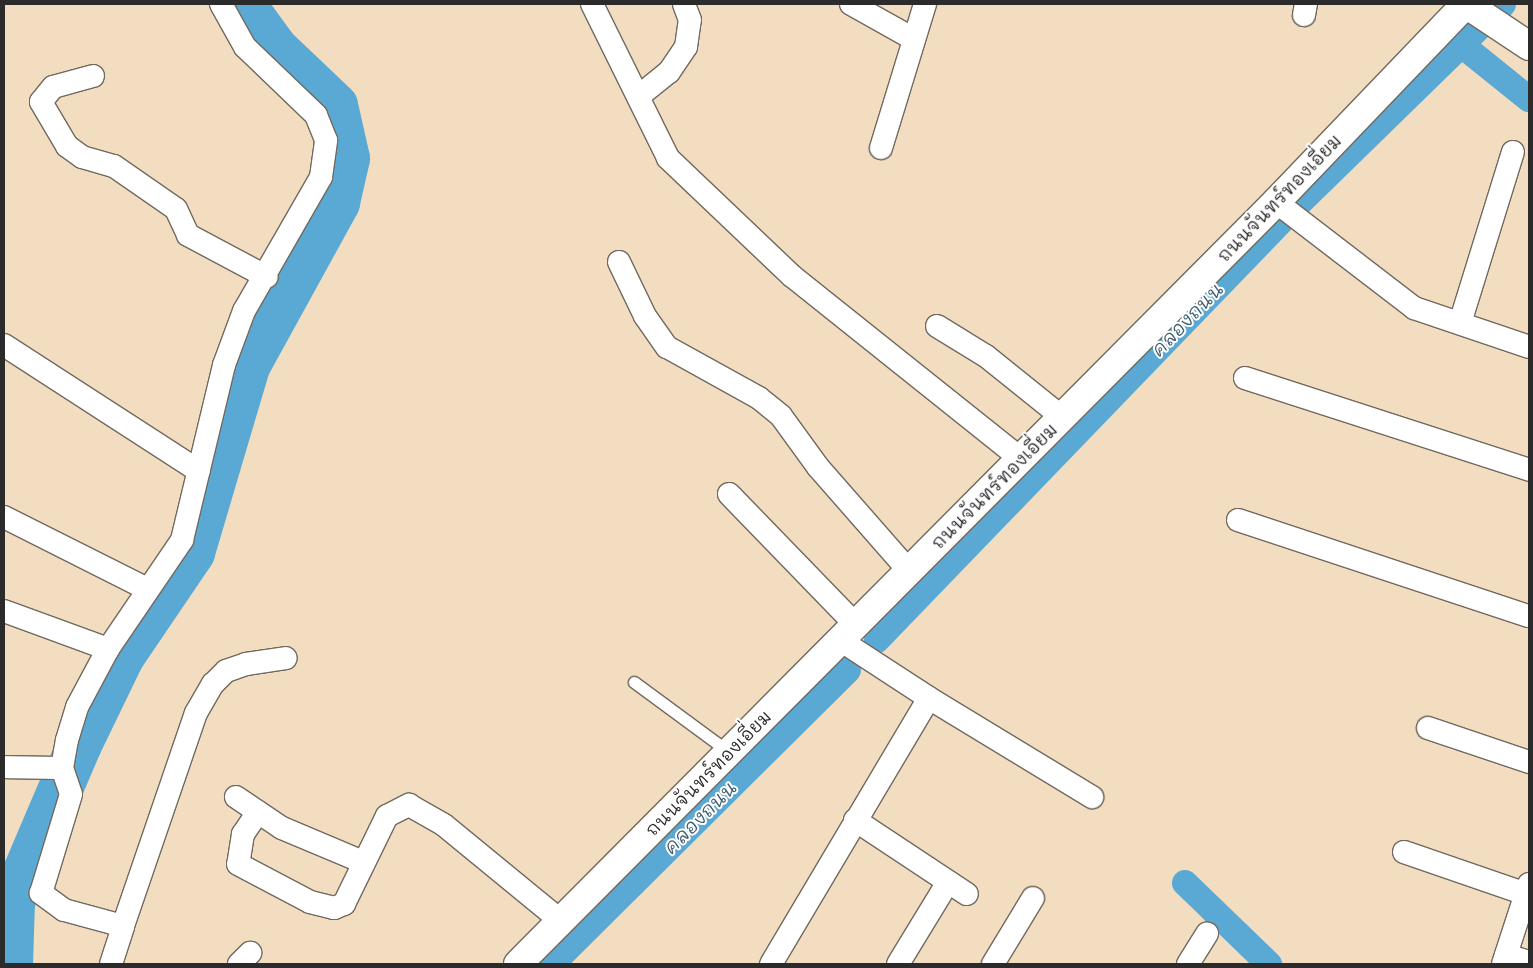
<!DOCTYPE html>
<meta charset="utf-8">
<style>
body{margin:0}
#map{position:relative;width:1533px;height:968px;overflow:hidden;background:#f2ddc0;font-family:Mali,"Playpen Sans Thai",sans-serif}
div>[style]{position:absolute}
.canal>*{height:26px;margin:-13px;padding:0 13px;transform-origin:13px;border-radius:13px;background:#5aa9d4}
.river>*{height:45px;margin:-22.5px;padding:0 22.5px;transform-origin:22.5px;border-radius:22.5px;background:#5aa9d4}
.roads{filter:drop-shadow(1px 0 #71695f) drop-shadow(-1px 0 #71695f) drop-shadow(0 1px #71695f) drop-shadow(0 -1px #71695f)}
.lane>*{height:11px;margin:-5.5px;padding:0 5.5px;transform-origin:5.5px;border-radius:5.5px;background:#fff}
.street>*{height:22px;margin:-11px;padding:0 11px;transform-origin:11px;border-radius:11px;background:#fff}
.secondary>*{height:28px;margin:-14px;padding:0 14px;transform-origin:14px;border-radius:14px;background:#fff}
span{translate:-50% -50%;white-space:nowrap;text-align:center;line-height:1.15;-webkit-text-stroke:4px #fff;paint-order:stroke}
.street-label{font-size:18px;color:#2b2b2b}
.water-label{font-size:19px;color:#3e5d6f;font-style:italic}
.frame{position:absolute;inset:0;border:5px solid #2b2b2b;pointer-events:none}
</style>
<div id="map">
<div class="canal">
<i style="left:1463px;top:46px;width:85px;rotate:38.8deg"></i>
<i style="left:877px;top:640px;width:593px;rotate:-46.02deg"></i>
<i style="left:1289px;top:213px;width:299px;rotate:-44.3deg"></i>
<i style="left:1185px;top:883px;width:117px;rotate:44deg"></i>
<i style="left:552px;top:964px;width:417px;rotate:-44.8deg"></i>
</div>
<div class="river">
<i style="left:10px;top:964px;width:63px;rotate:-88.2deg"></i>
<i style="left:12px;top:901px;width:171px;rotate:-66.9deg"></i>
<i style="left:79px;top:744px;width:97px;rotate:-64.2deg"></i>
<i style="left:121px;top:657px;width:127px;rotate:-55.9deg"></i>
<i style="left:192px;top:552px;width:194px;rotate:-73.5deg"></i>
<i style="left:247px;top:366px;width:187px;rotate:-61.2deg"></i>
<i style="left:337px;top:202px;width:45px;rotate:-77.2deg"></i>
<i style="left:347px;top:158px;width:54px;rotate:-102.8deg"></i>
<i style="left:335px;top:105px;width:83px;rotate:-136.5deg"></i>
<i style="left:275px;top:48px;width:54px;rotate:-126deg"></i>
</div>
<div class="roads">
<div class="lane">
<i style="left:634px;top:682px;width:118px;rotate:36.4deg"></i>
</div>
<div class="street">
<i style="left:592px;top:4px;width:172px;rotate:63.7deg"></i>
<i style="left:668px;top:158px;width:171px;rotate:43.6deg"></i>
<i style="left:792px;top:276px;width:293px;rotate:38.6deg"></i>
<i style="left:851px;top:4px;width:72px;rotate:29.1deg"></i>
<i style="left:1304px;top:15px;width:11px;rotate:-80deg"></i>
<i style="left:93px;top:76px;width:41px;rotate:164.6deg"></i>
<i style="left:53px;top:87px;width:19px;rotate:129deg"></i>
<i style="left:41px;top:102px;width:51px;rotate:59.4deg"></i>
<i style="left:67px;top:146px;width:19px;rotate:36deg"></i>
<i style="left:82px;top:157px;width:33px;rotate:16deg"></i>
<i style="left:114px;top:166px;width:75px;rotate:34.7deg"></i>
<i style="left:176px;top:209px;width:29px;rotate:65deg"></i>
<i style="left:188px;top:235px;width:89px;rotate:28deg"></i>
<i style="left:639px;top:96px;width:38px;rotate:-39deg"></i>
<i style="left:669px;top:72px;width:30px;rotate:-56deg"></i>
<i style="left:686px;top:47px;width:27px;rotate:-82deg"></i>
<i style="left:690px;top:20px;width:17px;rotate:-111deg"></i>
<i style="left:881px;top:148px;width:151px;rotate:-73deg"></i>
<i style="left:1276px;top:202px;width:174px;rotate:37.5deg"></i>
<i style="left:1414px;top:308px;width:121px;rotate:18.7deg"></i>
<i style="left:619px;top:262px;width:60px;rotate:64.3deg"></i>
<i style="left:645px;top:316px;width:38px;rotate:55deg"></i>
<i style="left:667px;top:347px;width:105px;rotate:29deg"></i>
<i style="left:759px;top:398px;width:28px;rotate:39deg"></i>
<i style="left:781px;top:416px;width:63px;rotate:54deg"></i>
<i style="left:818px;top:467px;width:138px;rotate:48.8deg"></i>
<i style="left:1460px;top:323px;width:179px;rotate:-72.8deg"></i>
<i style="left:937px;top:326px;width:57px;rotate:31.5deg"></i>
<i style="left:986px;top:356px;width:97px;rotate:38.8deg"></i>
<i style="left:4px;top:345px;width:232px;rotate:32.9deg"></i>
<i style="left:1245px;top:378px;width:299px;rotate:17.9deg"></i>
<i style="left:729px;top:494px;width:181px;rotate:45.9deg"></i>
<i style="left:4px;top:517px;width:160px;rotate:26.7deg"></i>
<i style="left:1238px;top:520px;width:306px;rotate:18.3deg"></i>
<i style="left:4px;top:611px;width:111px;rotate:20.1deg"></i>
<i style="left:929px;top:698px;width:191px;rotate:31.3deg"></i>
<i style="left:1428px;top:728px;width:107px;rotate:18.6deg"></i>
<i style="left:4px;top:767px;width:58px;rotate:1deg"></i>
<i style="left:236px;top:797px;width:55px;rotate:34deg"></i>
<i style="left:282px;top:828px;width:88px;rotate:22.8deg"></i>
<i style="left:258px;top:812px;width:27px;rotate:124deg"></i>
<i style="left:243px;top:834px;width:30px;rotate:99deg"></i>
<i style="left:238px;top:864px;width:81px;rotate:27.8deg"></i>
<i style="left:310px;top:902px;width:25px;rotate:14deg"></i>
<i style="left:334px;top:908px;width:11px;rotate:-22deg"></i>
<i style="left:344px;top:904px;width:98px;rotate:-64deg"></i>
<i style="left:387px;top:816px;width:25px;rotate:-27deg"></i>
<i style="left:409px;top:805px;width:40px;rotate:29.7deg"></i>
<i style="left:444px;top:825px;width:151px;rotate:39.4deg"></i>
<i style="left:855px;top:820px;width:134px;rotate:33.5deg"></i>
<i style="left:1404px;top:852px;width:129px;rotate:19deg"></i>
<i style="left:123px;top:926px;width:225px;rotate:-71.1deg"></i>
<i style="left:196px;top:713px;width:34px;rotate:-60deg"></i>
<i style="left:213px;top:684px;width:18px;rotate:-45deg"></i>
<i style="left:226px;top:671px;width:21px;rotate:-19deg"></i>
<i style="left:246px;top:664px;width:40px;rotate:-8.5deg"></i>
<i style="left:1506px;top:955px;width:24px;rotate:17deg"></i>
<i style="left:111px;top:964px;width:40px;rotate:-72deg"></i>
<i style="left:123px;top:926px;width:61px;rotate:-164.8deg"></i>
<i style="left:64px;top:910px;width:29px;rotate:-144deg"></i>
<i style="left:41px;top:893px;width:103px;rotate:-73.1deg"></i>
<i style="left:71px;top:794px;width:28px;rotate:-109deg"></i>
<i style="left:62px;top:768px;width:28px;rotate:-80deg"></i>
<i style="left:67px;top:740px;width:34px;rotate:-73deg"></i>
<i style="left:77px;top:707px;width:66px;rotate:-61.9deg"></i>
<i style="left:108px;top:649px;width:132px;rotate:-55.8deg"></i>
<i style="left:182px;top:540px;width:180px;rotate:-76.5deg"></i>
<i style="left:224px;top:365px;width:58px;rotate:-69.7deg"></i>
<i style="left:244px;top:311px;width:155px;rotate:-60.1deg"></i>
<i style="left:321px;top:177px;width:37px;rotate:-82deg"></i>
<i style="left:326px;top:140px;width:27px;rotate:-112deg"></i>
<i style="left:316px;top:115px;width:98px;rotate:-136.2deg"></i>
<i style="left:245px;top:47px;width:49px;rotate:-119.2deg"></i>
<i style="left:239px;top:964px;width:16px;rotate:-45deg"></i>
<i style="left:771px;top:964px;width:309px;rotate:-59.3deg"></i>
<i style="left:929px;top:698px;width:106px;rotate:-146.9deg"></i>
<i style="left:898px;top:964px;width:96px;rotate:-58.6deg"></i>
<i style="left:993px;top:964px;width:77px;rotate:-58.8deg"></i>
<i style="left:1188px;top:964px;width:36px;rotate:-58deg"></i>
<i style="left:1503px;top:964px;width:84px;rotate:-72deg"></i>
</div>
<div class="secondary">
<i style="left:1466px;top:4px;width:76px;rotate:33.7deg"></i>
<i style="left:518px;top:964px;width:1075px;rotate:-45.15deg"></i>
<i style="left:1276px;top:202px;width:274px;rotate:-46.2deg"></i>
</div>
</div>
<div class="street-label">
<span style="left:1279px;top:198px;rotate:-46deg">ถนนจันทร์ทองเอี่ยม</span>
<span style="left:994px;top:486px;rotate:-45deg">ถนนจันทร์ทองเอี่ยม</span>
<span style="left:708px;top:773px;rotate:-45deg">ถนนจันทร์ทองเอี่ยม</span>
</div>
<div class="water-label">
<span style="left:1187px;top:319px;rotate:-46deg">คลองถนน</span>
<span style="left:700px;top:817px;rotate:-45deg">คลองถนน</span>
</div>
<div class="frame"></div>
</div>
